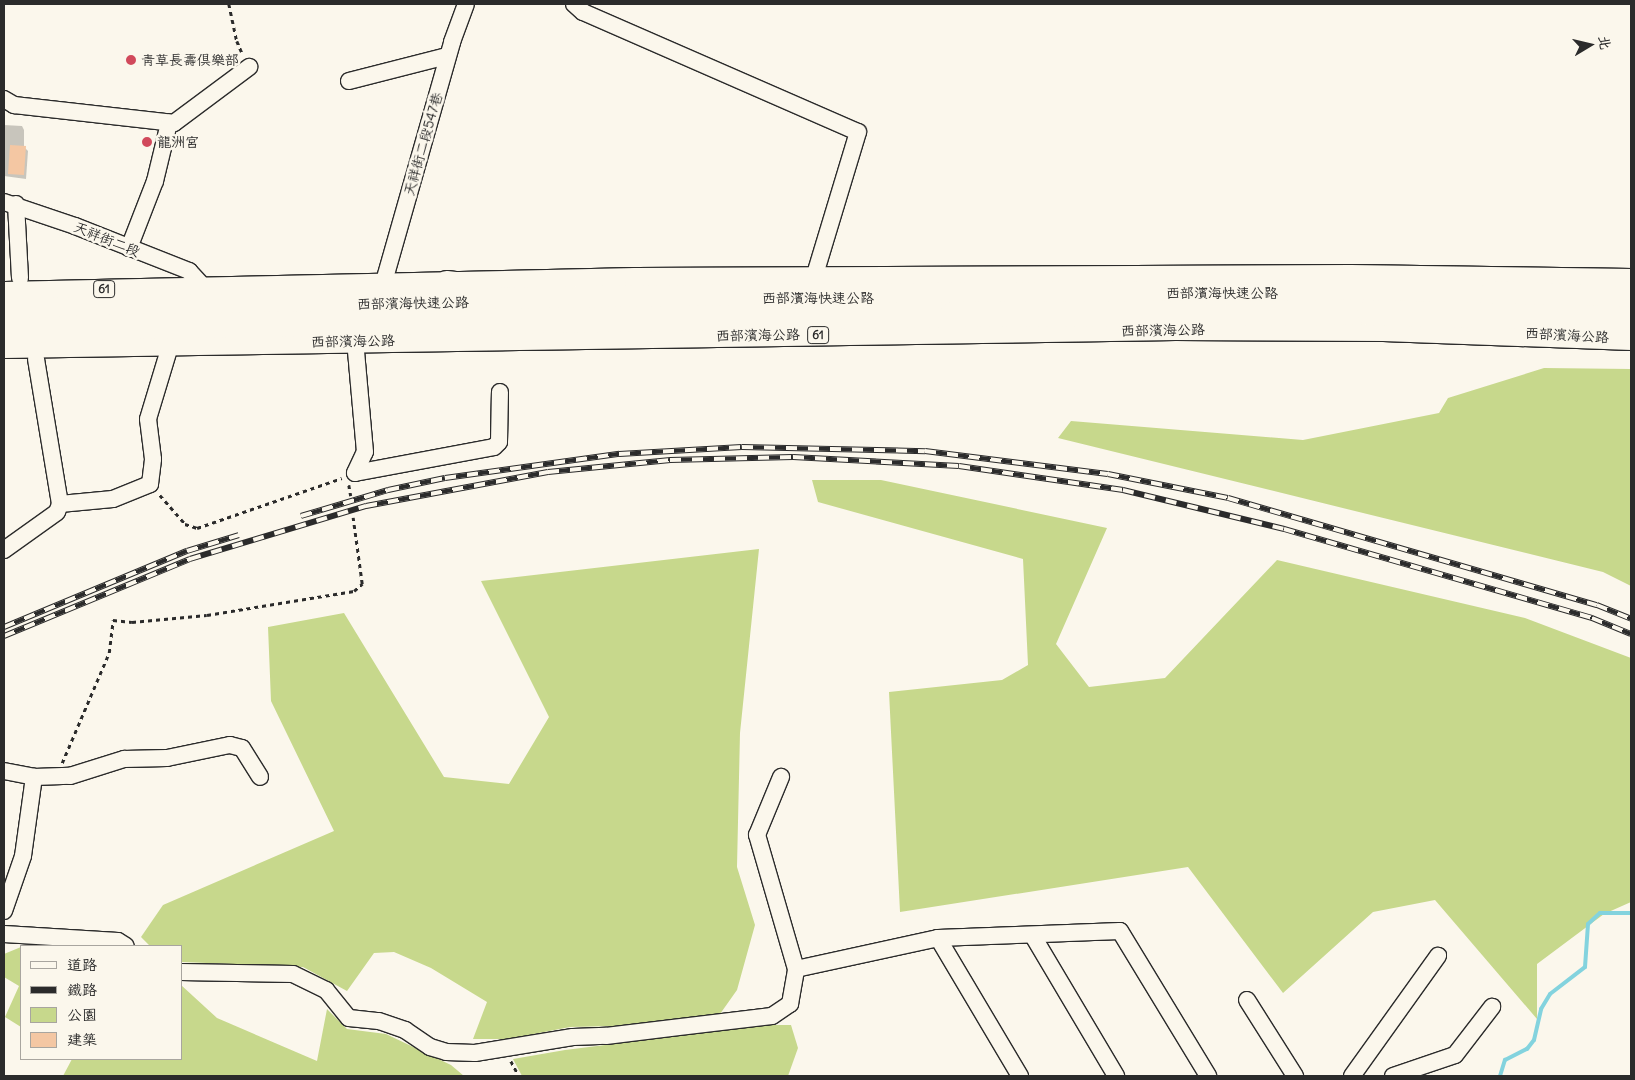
<!DOCTYPE html>
<meta charset="utf-8">
<style>
body{margin:0}
#map{position:relative;width:1635px;height:1080px;overflow:hidden;background:#fbf7ec;font-family:Delius,"LXGW WenKai TC",sans-serif}
div>[style]{position:absolute}
.green>*{inset:0;background:#c7d88c}
.shadow>*{inset:0;background:#0003}
.stream>*{height:4px;margin:-2px;padding:0 2px;transform-origin:2px;border-radius:2px;background:#83d3de}
.building>*{inset:0;background:#f4c7a3}
.path>*{height:2.5px;margin-top:-1.25px;transform-origin:0;background:repeating-linear-gradient(90deg,#2b2b2b 0 4px,transparent 0 8px)}
.roads{filter:drop-shadow(1px 0 #2b2b2b) drop-shadow(-1px 0 #2b2b2b) drop-shadow(0 1px #2b2b2b) drop-shadow(0 -1px #2b2b2b)}
.minor>*{height:16px;margin:-8px;padding:0 8px;transform-origin:8px;border-radius:8px;background:#fbf7ec}
.major>*{height:21px;margin:-10.5px;padding:0 10.5px;transform-origin:10.5px;border-radius:10.5px;background:#fbf7ec}
.highway>*{height:25px;margin:-12.5px;padding:0 12.5px;transform-origin:12.5px;border-radius:12.5px;background:#fbf7ec}
.rail>*{height:5.5px;margin-top:-2.75px;transform-origin:0;background:repeating-linear-gradient(90deg,#fbf7ec 0 11px,#2b2b2b 0 22px);box-sizing:border-box;border-block:1px solid #2b2b2b}
.dots>*{width:14px;height:14px;translate:-50% -50%;box-sizing:border-box;border:2px solid #fbf7ec;border-radius:50%}
span{translate:-50% -50%;white-space:nowrap;text-align:center;line-height:1.15;-webkit-text-stroke:5px #fbf7ec;paint-order:stroke}
.shield-label span{padding:1px 4px;background:#fbf7ec;border:1px solid;border-radius:4px;-webkit-text-stroke-width:0}
.shield-label{font-size:12px;color:#2b2b2b;font-weight:700}
.poi-label{font-size:14px;color:#2b2b2b}
.left{translate:0 -50%;text-align:left}
.street-label{font-size:14px;color:#2b2b2b}
.frame{position:absolute;inset:0;border:5px solid #2b2b2b;pointer-events:none}
.legend{position:absolute;left:20px;top:945px;width:162px;height:115px;box-sizing:border-box;background:#fbf7ec;border:1px solid #a8a59f;margin:0;padding:6px 9px;list-style:none;font-size:15px;color:#2b2b2b}
.legend li{display:flex;align-items:center;gap:10px;height:25px}
.legend b{width:25px;border:1px solid #a8a59f}
.north{position:absolute;left:1565px;top:20px;width:50px;height:50px;-webkit-text-stroke:4px #fbf7ec;paint-order:stroke;rotate:81deg;font-size:14px;font-weight:700;line-height:20px;text-align:center;color:#2b2b2b}
.north::after{content:'';display:block;margin:auto;width:18px;height:22px;background:#2b2b2b;clip-path:polygon(50% 0,100% 100%,50% 72%,0 100%)}
</style>
<div id="map">
<div class="green">
<i style="clip-path:polygon(1544px 368px,1631px 369px,1631px 586px,1603px 572px,1058px 438px,1071px 421px,1303px 440px,1439px 413px,1448px 398px)"></i>
<i style="clip-path:polygon(812px 480px,881px 480px,1107px 528px,1056px 644px,1089px 687px,1165px 678px,1277px 560px,1525px 618px,1631px 658px,1631px 902px,1604px 914px,1537px 964px,1537px 1019px,1435px 900px,1373px 912px,1283px 993px,1188px 867px,900px 912px,889px 692px,1002px 680px,1028px 665px,1023px 559px,818px 502px)"></i>
<i style="clip-path:polygon(759px 549px,740px 733px,737px 867px,755px 925px,737px 990px,720px 1014px,614px 1026px,570px 1027px,508px 1039px,473px 1039px,487px 1002px,431px 968px,394px 952px,374px 953px,347px 991px,303px 967px,182px 962px,181px 946px,150px 946px,141px 937px,163px 905px,334px 831px,271px 701px,268px 627px,344px 613px,444px 777px,509px 784px,549px 717px,481px 581px)"></i>
<i style="clip-path:polygon(21px 947px,21px 1027px,5px 1017px,19px 986px,4px 977px,4px 954px)"></i>
<i style="clip-path:polygon(181px 985px,217px 1018px,317px 1061px,327px 1009px,347px 1029px,386px 1034px,451px 1065px,464px 1076px,63px 1076px,72px 1059px,181px 1059px)"></i>
<i style="clip-path:polygon(766px 1025px,791px 1025px,798px 1048px,788px 1076px,522px 1076px,513px 1059px,565px 1050px)"></i>
</div>
<div class="shadow">
<i style="clip-path:polygon(4px 125px,22px 126px,24px 130px,24px 147px,28px 151px,26px 179px,4px 176px)"></i>
</div>
<div class="stream">
<i style="left:1500px;top:1076px;width:17px;rotate:-73deg"></i>
<i style="left:1505px;top:1060px;width:25px;rotate:-27deg"></i>
<i style="left:1527px;top:1049px;width:11px;rotate:-52deg"></i>
<i style="left:1534px;top:1040px;width:32px;rotate:-77deg"></i>
<i style="left:1541px;top:1009px;width:17px;rotate:-59deg"></i>
<i style="left:1550px;top:994px;width:44px;rotate:-37.6deg"></i>
<i style="left:1585px;top:967px;width:43px;rotate:-86deg"></i>
<i style="left:1588px;top:924px;width:16px;rotate:-43deg"></i>
<i style="left:1600px;top:913px;width:31px"></i>
</div>
<div class="building">
<i style="clip-path:polygon(10px 145px,26px 146px,24px 175px,8px 174px)"></i>
</div>
<div class="path">
<i style="left:229px;top:4px;width:38px;rotate:78deg"></i>
<i style="left:237px;top:41px;width:15px;rotate:67deg"></i>
<i style="left:349px;top:485px;width:11px;rotate:80deg"></i>
<i style="left:160px;top:495px;width:38px;rotate:49deg"></i>
<i style="left:185px;top:524px;width:13px;rotate:18deg"></i>
<i style="left:197px;top:528px;width:153px;rotate:-19deg"></i>
<i style="left:62px;top:763px;width:120px;rotate:-66.9deg"></i>
<i style="left:109px;top:653px;width:33px;rotate:-83deg"></i>
<i style="left:113px;top:620px;width:19px;rotate:6deg"></i>
<i style="left:132px;top:622px;width:75px;rotate:-5.3deg"></i>
<i style="left:207px;top:615px;width:149px;rotate:-9.3deg"></i>
<i style="left:354px;top:591px;width:11px;rotate:-41deg"></i>
<i style="left:362px;top:584px;width:67px;rotate:-97.8deg"></i>
<i style="left:511px;top:1061px;width:17px;rotate:62deg"></i>
</div>
<div class="roads">
<div class="minor">
<i style="left:574px;top:4px;width:12px;rotate:42deg"></i>
<i style="left:583px;top:12px;width:300px;rotate:23.6deg"></i>
<i style="left:858px;top:132px;width:152px;rotate:106.8deg"></i>
<i style="left:349px;top:81px;width:101px;rotate:-14.3deg"></i>
<i style="left:4px;top:99px;width:12px;rotate:31deg"></i>
<i style="left:14px;top:105px;width:161px;rotate:6.4deg"></i>
<i style="left:174px;top:123px;width:94px;rotate:-36.7deg"></i>
<i style="left:4px;top:202px;width:75px;rotate:18.7deg"></i>
<i style="left:75px;top:226px;width:123px;rotate:21.5deg"></i>
<i style="left:189px;top:271px;width:22px;rotate:47deg"></i>
<i style="left:16px;top:204px;width:74px;rotate:86.9deg"></i>
<i style="left:129px;top:248px;width:72px;rotate:-68.8deg"></i>
<i style="left:155px;top:181px;width:60px;rotate:-76.4deg"></i>
<i style="left:383px;top:285px;width:253px;rotate:-74.1deg"></i>
<i style="left:452px;top:42px;width:40px;rotate:-69.8deg"></i>
<i style="left:36px;top:359px;width:147px;rotate:80.6deg"></i>
<i style="left:355px;top:473px;width:141px;rotate:-10.6deg"></i>
<i style="left:494px;top:447px;width:7px;rotate:-45deg"></i>
<i style="left:499px;top:442px;width:50px;rotate:-88.9deg"></i>
<i style="left:355px;top:473px;width:23px;rotate:-65deg"></i>
<i style="left:365px;top:452px;width:111px;rotate:-95.1deg"></i>
<i style="left:4px;top:550px;width:65px;rotate:-35.6deg"></i>
<i style="left:57px;top:512px;width:9px;rotate:-69deg"></i>
<i style="left:60px;top:504px;width:53px;rotate:-5.4deg"></i>
<i style="left:113px;top:499px;width:40px;rotate:-22deg"></i>
<i style="left:150px;top:484px;width:25px;rotate:-83deg"></i>
<i style="left:153px;top:459px;width:40px;rotate:-97.1deg"></i>
<i style="left:148px;top:419px;width:79px;rotate:-73.2deg"></i>
<i style="left:4px;top:771px;width:31px;rotate:11deg"></i>
<i style="left:4px;top:911px;width:58px;rotate:-70.9deg"></i>
<i style="left:23px;top:856px;width:80px;rotate:-82.1deg"></i>
<i style="left:34px;top:777px;width:36px;rotate:-2deg"></i>
<i style="left:70px;top:776px;width:57px;rotate:-17.5deg"></i>
<i style="left:124px;top:759px;width:43px;rotate:-1.3deg"></i>
<i style="left:167px;top:758px;width:64px;rotate:-11.7deg"></i>
<i style="left:230px;top:745px;width:12px;rotate:14deg"></i>
<i style="left:242px;top:748px;width:34px;rotate:58deg"></i>
<i style="left:4px;top:934px;width:114px;rotate:3.5deg"></i>
<i style="left:118px;top:941px;width:9px;rotate:32deg"></i>
<i style="left:1033px;top:936px;width:163px;rotate:59.3deg"></i>
<i style="left:938px;top:938px;width:161px;rotate:59.3deg"></i>
<i style="left:796px;top:969px;width:145px;rotate:-12.3deg"></i>
<i style="left:938px;top:938px;width:182px;rotate:-2.2deg"></i>
<i style="left:1120px;top:931px;width:170px;rotate:58.7deg"></i>
<i style="left:181px;top:972px;width:112px;rotate:1deg"></i>
<i style="left:293px;top:974px;width:37px;rotate:26deg"></i>
<i style="left:326px;top:990px;width:36px;rotate:51deg"></i>
<i style="left:349px;top:1018px;width:30px;rotate:6deg"></i>
<i style="left:379px;top:1021px;width:28px;rotate:19deg"></i>
<i style="left:405px;top:1030px;width:30px;rotate:34deg"></i>
<i style="left:430px;top:1047px;width:17px;rotate:17deg"></i>
<i style="left:446px;top:1052px;width:29px;rotate:2deg"></i>
<i style="left:475px;top:1053px;width:99px;rotate:-9.3deg"></i>
<i style="left:573px;top:1037px;width:33px;rotate:-2deg"></i>
<i style="left:606px;top:1036px;width:167px;rotate:-6.9deg"></i>
<i style="left:772px;top:1016px;width:22px;rotate:-34deg"></i>
<i style="left:790px;top:1004px;width:36px;rotate:-80deg"></i>
<i style="left:796px;top:969px;width:140px;rotate:-106.2deg"></i>
<i style="left:757px;top:835px;width:63px;rotate:-67.5deg"></i>
<i style="left:1247px;top:1000px;width:90px;rotate:57.7deg"></i>
<i style="left:1352px;top:1076px;width:148px;rotate:-54.4deg"></i>
<i style="left:1393px;top:1076px;width:65px;rotate:-18.7deg"></i>
<i style="left:1455px;top:1055px;width:61px;rotate:-52.4deg"></i>
</div>
<div class="major">
<i style="left:4px;top:292px;width:631px;rotate:-1.27deg"></i>
<i style="left:635px;top:278px;width:715px;rotate:-0.24deg"></i>
<i style="left:1350px;top:275px;width:281px;rotate:0.8deg"></i>
<i style="left:4px;top:347px;width:1171px;rotate:-0.88deg"></i>
<i style="left:1175px;top:329px;width:208px;rotate:0.3deg"></i>
<i style="left:1383px;top:330px;width:248px;rotate:2.1deg"></i>
</div>
<div class="highway">
<i style="left:446px;top:283px;width:51px;rotate:6.7deg"></i>
<i style="left:4px;top:311px;width:575px;rotate:-1.3deg"></i>
<i style="left:579px;top:298px;width:582px;rotate:-0.49deg"></i>
<i style="left:1161px;top:293px;width:331px"></i>
<i style="left:1492px;top:293px;width:139px;rotate:2.5deg"></i>
<i style="left:4px;top:331px;width:107px;rotate:-2.7deg"></i>
<i style="left:111px;top:326px;width:841px;rotate:-0.82deg"></i>
<i style="left:952px;top:314px;width:417px;rotate:-0.3deg"></i>
<i style="left:1369px;top:312px;width:262px;rotate:1.5deg"></i>
</div>
</div>
<div class="rail">
<i style="left:301px;top:516px;width:91px;rotate:-16.6deg"></i>
<i style="left:388px;top:490px;width:58px;rotate:-11.9deg"></i>
<i style="left:445px;top:478px;width:176px;rotate:-7.9deg"></i>
<i style="left:619px;top:454px;width:123px;rotate:-3.3deg"></i>
<i style="left:742px;top:447px;width:183px;rotate:1.3deg"></i>
<i style="left:925px;top:451px;width:184px;rotate:7.2deg"></i>
<i style="left:1108px;top:474px;width:122px;rotate:11.3deg"></i>
<i style="left:1228px;top:498px;width:384px;rotate:16.2deg"></i>
<i style="left:1597px;top:605px;width:37px;rotate:22deg"></i>
<i style="left:4px;top:627px;width:198px;rotate:-22.6deg"></i>
<i style="left:187px;top:551px;width:54px;rotate:-17.1deg"></i>
<i style="left:4px;top:636px;width:201px;rotate:-22.5deg"></i>
<i style="left:190px;top:559px;width:184px;rotate:-16.8deg"></i>
<i style="left:366px;top:506px;width:185px;rotate:-10.6deg"></i>
<i style="left:548px;top:472px;width:123px;rotate:-5.6deg"></i>
<i style="left:670px;top:460px;width:123px;rotate:-1.4deg"></i>
<i style="left:793px;top:457px;width:166px;rotate:3.1deg"></i>
<i style="left:959px;top:466px;width:166px;rotate:8.3deg"></i>
<i style="left:1123px;top:490px;width:166px;rotate:13.6deg"></i>
<i style="left:1284px;top:529px;width:321px;rotate:16.1deg"></i>
<i style="left:1592px;top:618px;width:42px;rotate:22.3deg"></i>
</div>
<div class="dots">
<i style="left:131px;top:60px;background:#d1495b"></i>
<i style="left:147px;top:142px;background:#d1495b"></i>
</div>
<div class="shield-label">
<span style="left:104px;top:289px">61</span>
<span style="left:818px;top:335px">61</span>
</div>
<div class="poi-label">
<span class="left" style="left:141px;top:60px">青草長壽俱樂部</span>
<span class="left" style="left:157px;top:142px">龍洲宮</span>
</div>
<div class="street-label">
<span style="left:423px;top:144px;rotate:-74deg">天祥街二段547巷</span>
<span style="left:107px;top:239px;rotate:22deg">天祥街二段</span>
<span style="left:1222px;top:293px">西部濱海快速公路</span>
<span style="left:818px;top:298px">西部濱海快速公路</span>
<span style="left:413px;top:303px;rotate:-1deg">西部濱海快速公路</span>
<span style="left:1163px;top:330px;rotate:-1deg">西部濱海公路</span>
<span style="left:758px;top:335px;rotate:-1deg">西部濱海公路</span>
<span style="left:1567px;top:335px;rotate:3deg">西部濱海公路</span>
<span style="left:353px;top:341px;rotate:-1deg">西部濱海公路</span>
</div>
<div class="frame"></div>
<ul class="legend">
<li><b style="height:6px;background:#fbf7ec"></b>道路</li>
<li><b style="height:6px;background:#2b2b2b"></b>鐵路</li>
<li><b style="height:14px;background:#c7d88c"></b>公園</li>
<li><b style="height:14px;background:#f4c7a3"></b>建築</li>
</ul>
<div class="north">北</div>
</div>
